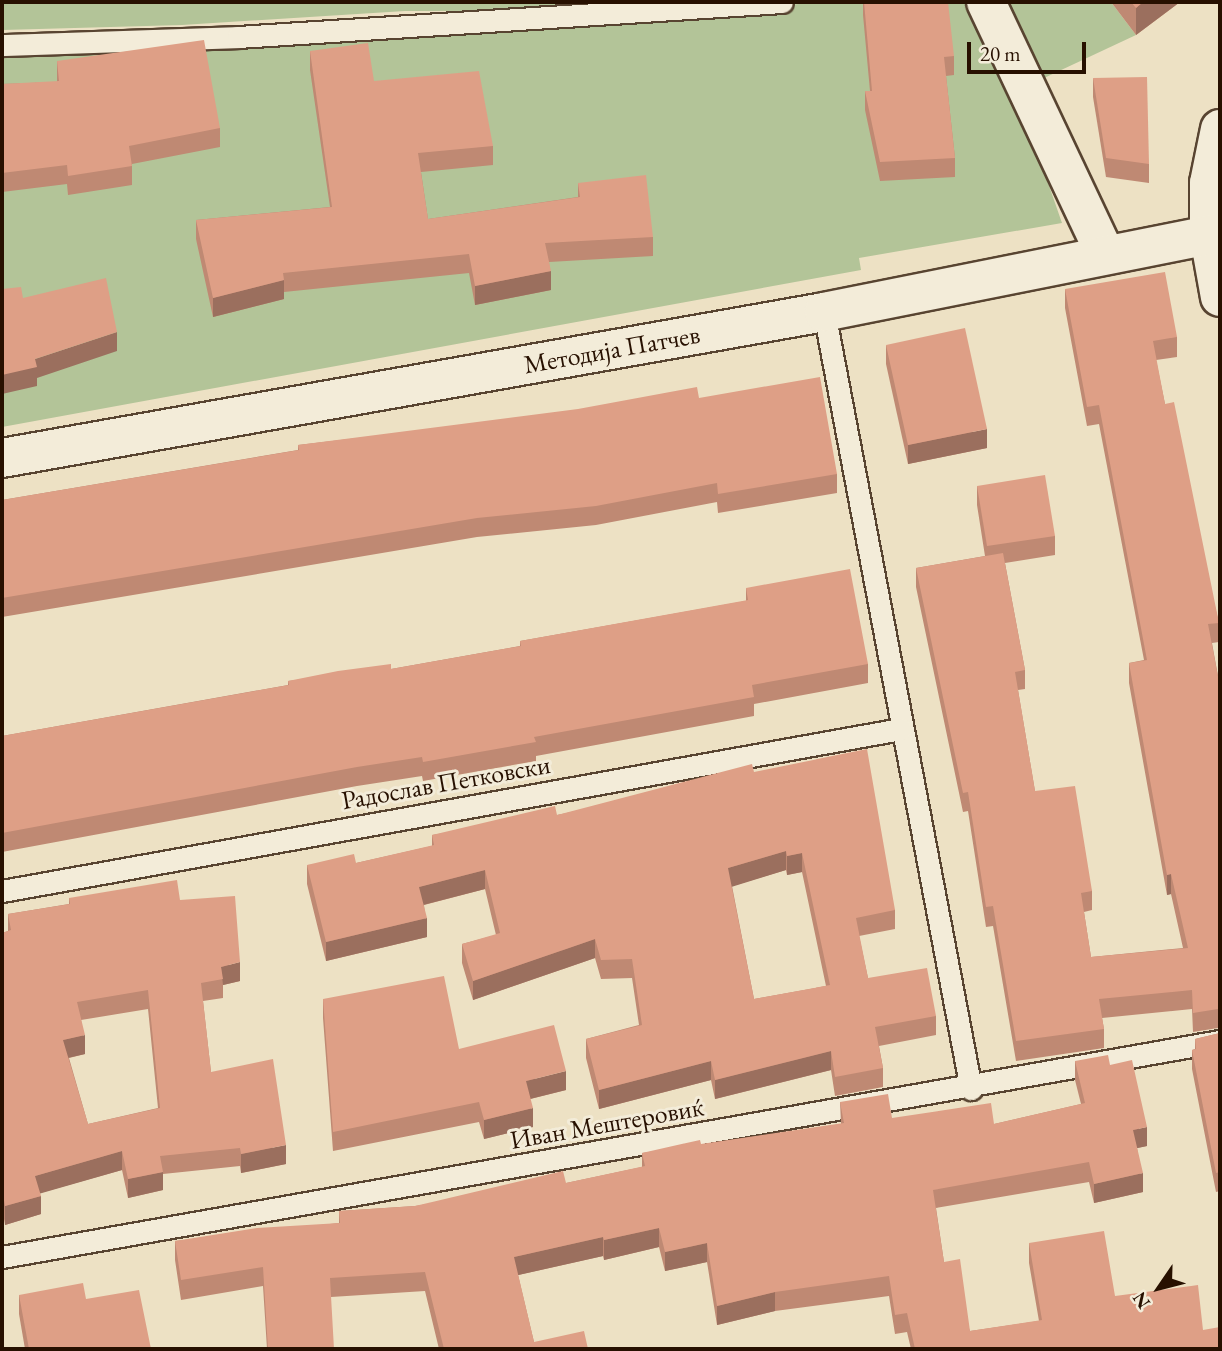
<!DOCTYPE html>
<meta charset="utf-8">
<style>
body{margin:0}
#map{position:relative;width:1222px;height:1351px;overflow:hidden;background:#ede1c4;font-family:"EB Garamond",serif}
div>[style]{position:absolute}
.green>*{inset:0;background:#b3c498}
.roads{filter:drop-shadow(2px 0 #584431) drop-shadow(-2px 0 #584431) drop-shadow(0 2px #584431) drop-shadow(0 -2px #584431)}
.lane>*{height:21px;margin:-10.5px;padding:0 10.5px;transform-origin:10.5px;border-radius:10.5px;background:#f3ecd9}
.street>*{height:38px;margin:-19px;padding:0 19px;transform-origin:19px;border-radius:19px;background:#f3ecd9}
.wall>*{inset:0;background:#bf8973}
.shaded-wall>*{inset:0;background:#9b6f5e}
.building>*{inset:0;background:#de9f86}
span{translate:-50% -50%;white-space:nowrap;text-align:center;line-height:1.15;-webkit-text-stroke:6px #f3ecd9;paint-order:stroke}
.street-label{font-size:26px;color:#271000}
.frame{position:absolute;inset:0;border:4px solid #271000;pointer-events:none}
.north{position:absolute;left:1124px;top:1253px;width:70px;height:70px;-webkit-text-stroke:5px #f3ecd9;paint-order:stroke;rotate:235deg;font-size:19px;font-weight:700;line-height:28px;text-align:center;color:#271000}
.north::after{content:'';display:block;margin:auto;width:24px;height:32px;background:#271000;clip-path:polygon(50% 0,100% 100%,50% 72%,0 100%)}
.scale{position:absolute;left:967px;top:42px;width:119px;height:32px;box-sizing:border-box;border:4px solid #271000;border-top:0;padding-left:9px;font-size:21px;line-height:24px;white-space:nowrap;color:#271000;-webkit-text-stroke:5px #f3ecd9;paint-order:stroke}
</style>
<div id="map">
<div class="green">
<i style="clip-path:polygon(2px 2px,717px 2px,718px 10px,826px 2px,985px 2px,1062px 223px,859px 258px,861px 270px,2px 427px,2px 55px,134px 52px,290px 38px,400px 37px,706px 10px,405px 11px,182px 25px,3px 30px)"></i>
<i style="clip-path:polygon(986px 2px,1111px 2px,1136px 35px,1027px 86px)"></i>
</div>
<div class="roads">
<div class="lane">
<i style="left:2px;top:45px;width:236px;rotate:-1.9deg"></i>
<i style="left:238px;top:37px;width:545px;rotate:-3.68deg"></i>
<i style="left:824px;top:312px;width:791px;rotate:79.29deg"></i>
<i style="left:2px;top:891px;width:913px;rotate:-10.22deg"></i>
<i style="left:2px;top:1257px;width:1237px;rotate:-10.06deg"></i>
</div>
<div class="street">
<i style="left:986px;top:2px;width:279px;rotate:64.7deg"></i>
<i style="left:1220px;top:129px;width:55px;rotate:101.5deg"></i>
<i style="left:1209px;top:183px;width:53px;rotate:90deg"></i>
<i style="left:1209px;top:236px;width:62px;rotate:79.8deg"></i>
<i style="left:2px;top:458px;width:835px;rotate:-10.07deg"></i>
<i style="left:824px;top:312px;width:404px;rotate:-11.3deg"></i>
</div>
</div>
<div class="wall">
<i style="clip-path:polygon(863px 2px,954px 56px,954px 75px,946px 76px,955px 158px,955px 177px,880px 181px,865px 110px,865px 91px,870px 91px,863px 15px)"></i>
<i style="clip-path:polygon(1111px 2px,1180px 2px,1136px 35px)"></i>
<i style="clip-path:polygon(310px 51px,374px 81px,493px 146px,493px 165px,421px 172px,428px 219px,578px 197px,578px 183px,653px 237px,653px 256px,549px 262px,551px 290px,475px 305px,469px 273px,284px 292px,284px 299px,213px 317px,196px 239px,196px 220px,330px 207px,310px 70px)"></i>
<i style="clip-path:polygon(57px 61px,220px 128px,220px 147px,132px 164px,132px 185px,68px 195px,67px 184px,2px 192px,2px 84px,57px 82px)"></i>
<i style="clip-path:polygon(1093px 78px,1149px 164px,1149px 183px,1106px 177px,1093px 97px)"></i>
<i style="clip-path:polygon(1065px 289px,1177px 337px,1177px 357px,1156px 360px,1165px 404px,1219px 623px,1219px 642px,1212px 643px,1220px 687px,1220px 1029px,1218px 1028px,1193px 1032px,1192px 1009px,1102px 1018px,1104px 1029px,1104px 1048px,1016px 1061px,993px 926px,986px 927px,968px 811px,963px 812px,916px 587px,916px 568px,985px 556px,977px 505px,977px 486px,1055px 536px,1055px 555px,1005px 563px,1025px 670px,1025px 689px,1018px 690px,1035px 791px,1092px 891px,1092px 910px,1084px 912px,1091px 957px,1183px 948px,1171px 894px,1167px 895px,1129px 683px,1129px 663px,1144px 660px,1099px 424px,1087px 426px,1065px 308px)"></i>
<i style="clip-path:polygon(886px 345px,987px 448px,908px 464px,886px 364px)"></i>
<i style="clip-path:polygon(699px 398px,837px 474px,837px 493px,718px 513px,717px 502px,596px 525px,477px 537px,2px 617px,2px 500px,298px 450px,298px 445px)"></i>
<i style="clip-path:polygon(746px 588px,868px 664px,868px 683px,754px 704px,754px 716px,536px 756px,536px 761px,423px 781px,422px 776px,357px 786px,2px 852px,2px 736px,288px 685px,288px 681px,391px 669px,520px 646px,520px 641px,746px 601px)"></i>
<i style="clip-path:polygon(evenodd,754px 772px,895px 910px,895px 929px,859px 936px,868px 978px,936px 1016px,936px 1035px,879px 1046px,883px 1068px,883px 1087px,835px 1096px,831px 1070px,715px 1099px,711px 1080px,599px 1109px,586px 1058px,586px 1039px,639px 1025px,632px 978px,601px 979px,595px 958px,473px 1000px,462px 963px,462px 944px,496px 935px,485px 889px,424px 905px,427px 937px,326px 961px,307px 884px,307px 865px,356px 863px,432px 846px,432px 835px,557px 815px,754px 772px,786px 870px,787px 875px,802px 872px,826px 986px,754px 999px,732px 886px,786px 870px)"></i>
<i style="clip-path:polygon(evenodd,69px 898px,180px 900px,240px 981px,223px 985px,223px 998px,203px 1001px,211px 1072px,286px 1164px,241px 1173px,240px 1166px,163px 1174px,163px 1190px,128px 1198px,122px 1170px,40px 1193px,41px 1214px,5px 1225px,2px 1207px,2px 933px,8px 931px,8px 914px,69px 904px,69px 898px,148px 1009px,158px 1108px,88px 1124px,69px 1058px,85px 1054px,81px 1020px,148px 1009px)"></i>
<i style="clip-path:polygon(323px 999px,566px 1090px,530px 1099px,533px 1127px,484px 1139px,479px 1122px,333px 1151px,323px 1018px)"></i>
<i style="clip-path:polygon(1220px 1033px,1220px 1191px,1216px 1192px,1192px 1069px,1192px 1050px,1195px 1049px,1195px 1039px)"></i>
<i style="clip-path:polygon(1075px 1061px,1110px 1065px,1147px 1146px,1137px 1148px,1143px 1192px,1094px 1203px,1089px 1182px,936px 1208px,944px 1262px,970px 1331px,1039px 1321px,1029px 1263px,1029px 1243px,1115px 1296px,1203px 1330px,1220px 1349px,911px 1349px,907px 1332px,895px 1334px,889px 1296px,775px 1311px,717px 1325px,707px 1262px,665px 1271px,659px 1247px,604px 1260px,603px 1256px,518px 1275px,534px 1342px,588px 1349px,439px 1349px,425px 1291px,331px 1297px,267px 1349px,263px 1286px,181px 1300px,175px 1260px,175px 1241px,339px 1223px,339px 1211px,415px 1206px,566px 1183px,642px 1167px,642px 1153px,841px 1124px,840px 1102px,892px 1118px,994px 1124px,1081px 1104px,1075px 1080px)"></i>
<i style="clip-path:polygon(19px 1295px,86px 1299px,151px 1349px,25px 1349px,19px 1314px)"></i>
</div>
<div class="shaded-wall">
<i style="clip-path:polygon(1143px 2px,1180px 2px,1136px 35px,1136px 8px)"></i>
<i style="clip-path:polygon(551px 271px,551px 290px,475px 305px,475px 286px)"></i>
<i style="clip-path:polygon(284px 280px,284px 299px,213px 317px,213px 298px)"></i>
<i style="clip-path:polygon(117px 332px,117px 351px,37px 378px,37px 386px,2px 394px,2px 375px,35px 359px)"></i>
<i style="clip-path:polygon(987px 429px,987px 448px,908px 464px,908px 445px)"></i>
<i style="clip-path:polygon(786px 851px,786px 870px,728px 888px,728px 868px)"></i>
<i style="clip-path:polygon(802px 853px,802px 872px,787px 875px,787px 856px)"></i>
<i style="clip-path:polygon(485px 870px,485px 889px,419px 906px,419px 887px)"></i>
<i style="clip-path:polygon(1171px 874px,1171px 894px,1167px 895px,1167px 875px)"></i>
<i style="clip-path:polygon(427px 918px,427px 937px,326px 961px,326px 942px)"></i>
<i style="clip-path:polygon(595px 939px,595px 958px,473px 1000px,473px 981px)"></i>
<i style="clip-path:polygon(240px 962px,240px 981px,223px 985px,221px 967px)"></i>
<i style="clip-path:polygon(85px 1035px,85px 1054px,63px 1059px,63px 1040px)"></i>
<i style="clip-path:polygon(831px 1051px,831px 1070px,715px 1099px,715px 1080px)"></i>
<i style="clip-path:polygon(711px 1061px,711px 1080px,599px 1109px,599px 1090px)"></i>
<i style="clip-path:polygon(566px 1071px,566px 1090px,526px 1100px,526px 1081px)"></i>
<i style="clip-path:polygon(533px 1108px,533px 1127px,484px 1139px,484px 1120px)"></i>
<i style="clip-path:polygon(1147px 1127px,1147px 1146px,1133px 1149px,1133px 1130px)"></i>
<i style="clip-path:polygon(286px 1145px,286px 1164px,241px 1173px,241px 1154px)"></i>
<i style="clip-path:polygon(122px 1151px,122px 1170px,35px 1195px,35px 1176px)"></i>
<i style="clip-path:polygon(163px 1172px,163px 1190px,128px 1198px,128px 1179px)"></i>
<i style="clip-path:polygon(1143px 1173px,1143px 1192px,1094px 1203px,1094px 1184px)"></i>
<i style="clip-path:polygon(41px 1196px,41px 1214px,5px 1225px,5px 1206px)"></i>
<i style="clip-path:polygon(659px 1228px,659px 1247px,604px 1260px,604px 1240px)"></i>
<i style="clip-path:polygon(603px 1237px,603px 1256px,514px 1276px,514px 1257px)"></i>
<i style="clip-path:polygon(707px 1243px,707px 1262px,665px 1271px,665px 1252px)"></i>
<i style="clip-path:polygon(775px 1292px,775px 1311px,717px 1325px,717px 1306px)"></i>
</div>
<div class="building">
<i style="clip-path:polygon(864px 2px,948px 2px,954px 56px,944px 57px,955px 158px,880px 162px,865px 91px,872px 91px)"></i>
<i style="clip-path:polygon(1131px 2px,1143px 2px,1136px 8px)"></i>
<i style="clip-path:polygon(204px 40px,220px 128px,129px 146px,132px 166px,68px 176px,67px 165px,2px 173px,2px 84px,59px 81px,57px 61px)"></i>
<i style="clip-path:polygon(368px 43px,374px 81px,479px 71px,493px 146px,418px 153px,428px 219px,580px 197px,578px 183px,646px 175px,653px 237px,545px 243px,551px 271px,475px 286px,469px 254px,283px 273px,284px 280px,213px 298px,196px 220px,332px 207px,310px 51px)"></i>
<i style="clip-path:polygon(1147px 77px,1149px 164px,1106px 158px,1093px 78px)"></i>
<i style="clip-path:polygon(1165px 272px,1177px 337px,1153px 341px,1165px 404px,1174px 402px,1219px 623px,1208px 624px,1220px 687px,1220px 1009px,1218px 1009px,1193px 1013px,1192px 990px,1099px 999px,1104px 1029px,1016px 1041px,993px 906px,986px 907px,968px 792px,963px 793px,916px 568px,1003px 553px,1025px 670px,1015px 672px,1035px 791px,1075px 786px,1092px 891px,1081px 893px,1091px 957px,1188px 948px,1171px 874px,1167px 875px,1129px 663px,1147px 660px,1099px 405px,1087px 407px,1065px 289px)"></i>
<i style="clip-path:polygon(106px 278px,117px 332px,35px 359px,37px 367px,2px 375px,2px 289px,21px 287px,23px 298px)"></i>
<i style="clip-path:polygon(965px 328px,987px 429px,908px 445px,886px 345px)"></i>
<i style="clip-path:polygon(820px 377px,837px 474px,718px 494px,717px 483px,596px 506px,477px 518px,2px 598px,2px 500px,299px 450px,298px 445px,578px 409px,697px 387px,699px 398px)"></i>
<i style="clip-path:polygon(1045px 475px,1055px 536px,987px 546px,977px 486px)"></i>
<i style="clip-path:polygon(850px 569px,868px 664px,752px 685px,754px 697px,534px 737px,536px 742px,423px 762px,422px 757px,357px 767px,2px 833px,2px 736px,289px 685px,288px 681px,338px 671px,391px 664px,391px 669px,521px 646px,520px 641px,748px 600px,746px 588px)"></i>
<i style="clip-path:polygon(evenodd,867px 749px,895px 910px,856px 918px,868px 978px,927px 968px,936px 1016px,875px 1027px,883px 1068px,835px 1077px,831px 1051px,715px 1080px,711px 1061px,599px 1090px,586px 1039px,642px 1025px,632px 959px,601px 960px,595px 939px,473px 981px,462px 944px,500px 933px,485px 870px,419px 887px,427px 918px,326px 942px,307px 865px,354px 854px,356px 863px,434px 845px,432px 835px,555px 806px,557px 815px,752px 764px,754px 772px,867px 749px,786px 851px,787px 856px,802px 853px,830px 985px,754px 999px,728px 868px,786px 851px)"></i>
<i style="clip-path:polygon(evenodd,177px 880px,180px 900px,235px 896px,240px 962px,221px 967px,223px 979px,201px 983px,211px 1072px,273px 1059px,286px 1145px,241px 1154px,240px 1148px,160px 1156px,163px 1172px,128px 1179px,122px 1151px,35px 1176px,41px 1196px,5px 1206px,2px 1188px,2px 933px,11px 930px,8px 914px,70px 904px,69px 898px,177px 880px,148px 990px,160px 1108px,88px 1124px,63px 1040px,85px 1035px,77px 1002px,148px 990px)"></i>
<i style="clip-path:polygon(444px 976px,459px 1049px,554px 1025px,566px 1071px,526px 1081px,533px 1108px,484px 1120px,479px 1102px,333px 1132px,323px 999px)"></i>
<i style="clip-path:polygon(1220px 1033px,1220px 1172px,1216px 1173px,1192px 1050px,1196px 1049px,1195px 1039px)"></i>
<i style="clip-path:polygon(1108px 1055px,1110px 1065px,1132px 1060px,1147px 1127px,1133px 1130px,1143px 1173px,1094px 1184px,1089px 1162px,933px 1190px,944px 1262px,960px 1259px,970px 1331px,1042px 1320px,1029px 1243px,1104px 1231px,1115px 1296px,1198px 1285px,1203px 1330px,1220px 1327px,1220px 1349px,915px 1349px,907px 1313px,895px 1315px,889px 1276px,775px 1292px,717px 1306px,707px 1243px,665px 1252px,659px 1228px,604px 1240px,603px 1237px,514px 1257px,534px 1342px,584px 1331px,588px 1349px,444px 1349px,425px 1272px,330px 1278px,334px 1349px,262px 1349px,268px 1349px,263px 1267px,181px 1280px,175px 1241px,257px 1228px,340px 1223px,339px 1211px,415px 1206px,563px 1171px,566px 1183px,645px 1166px,642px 1153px,700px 1140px,701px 1144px,844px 1123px,840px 1102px,888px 1094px,892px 1118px,991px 1103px,994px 1124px,1085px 1103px,1075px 1061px)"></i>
<i style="clip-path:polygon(83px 1283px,86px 1299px,139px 1290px,151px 1349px,29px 1349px,19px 1295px)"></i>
</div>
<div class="street-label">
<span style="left:612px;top:350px;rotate:-10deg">Методија Патчев</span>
<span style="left:446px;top:783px;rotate:-10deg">Радослав Петковски</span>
<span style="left:607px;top:1124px;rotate:-10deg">Иван Мештеровиќ</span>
</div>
<div class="frame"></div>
<div class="north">N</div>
<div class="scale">20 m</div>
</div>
